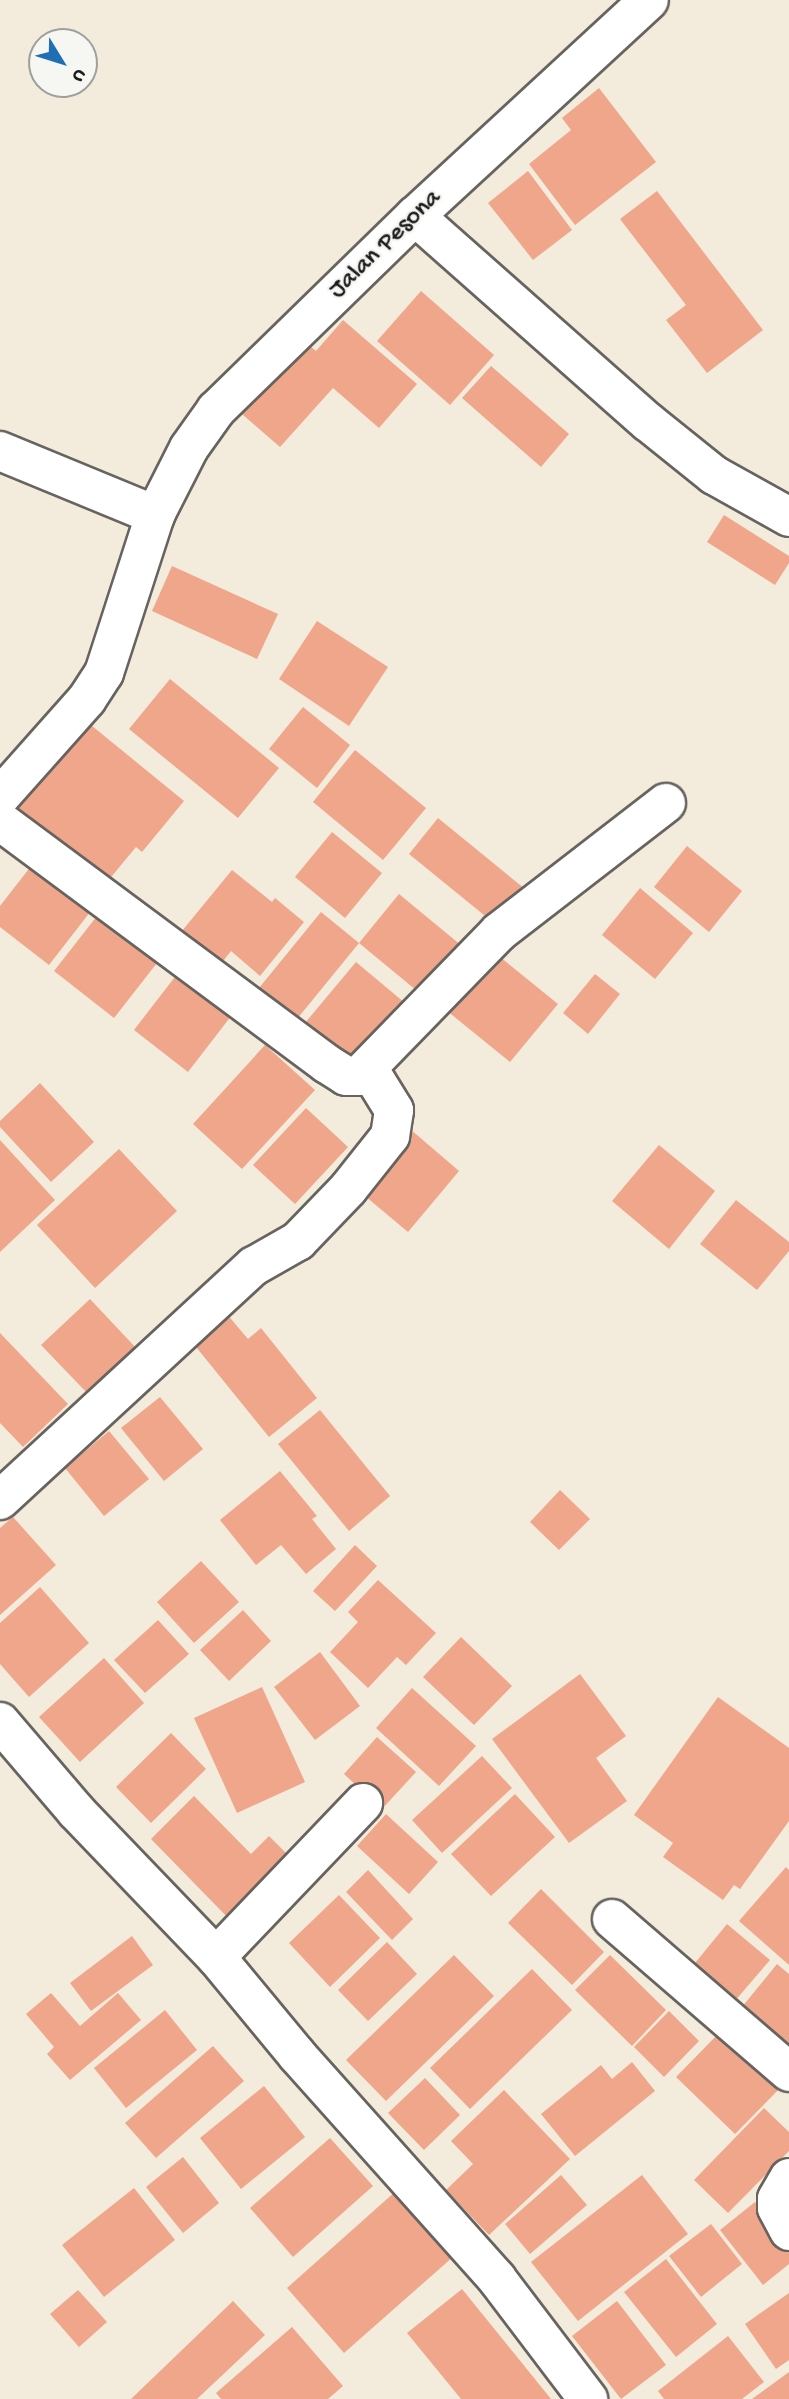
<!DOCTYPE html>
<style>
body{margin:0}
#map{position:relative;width:789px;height:2399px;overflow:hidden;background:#f3ebdb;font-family:"Gochi Hand",sans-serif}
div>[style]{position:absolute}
.building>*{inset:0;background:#efa68b}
.roads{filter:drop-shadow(2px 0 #67645f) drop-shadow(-2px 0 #67645f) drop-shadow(0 2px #67645f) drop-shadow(0 -2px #67645f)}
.minor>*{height:38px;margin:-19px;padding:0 19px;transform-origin:19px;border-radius:19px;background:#fff}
span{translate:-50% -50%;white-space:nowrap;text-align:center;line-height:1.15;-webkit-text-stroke:5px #f6f6f2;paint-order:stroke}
.street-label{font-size:26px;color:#1c1c1c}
.north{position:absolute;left:28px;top:28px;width:70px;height:70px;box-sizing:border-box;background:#f6f6f2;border:2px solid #9f9f9c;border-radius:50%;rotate:128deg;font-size:19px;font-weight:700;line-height:28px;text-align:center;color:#1c1c1c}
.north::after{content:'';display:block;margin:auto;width:24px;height:32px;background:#1f6fb2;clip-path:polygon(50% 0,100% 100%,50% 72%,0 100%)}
</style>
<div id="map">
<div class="building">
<i style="clip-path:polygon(599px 88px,656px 162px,575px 225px,529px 164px,571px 130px,562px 118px)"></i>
<i style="clip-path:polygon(528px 171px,572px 230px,533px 260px,488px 203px)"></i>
<i style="clip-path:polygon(657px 191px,763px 330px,707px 373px,666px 320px,686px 305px,620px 219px)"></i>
<i style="clip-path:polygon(421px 291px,494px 355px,450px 405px,377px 341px)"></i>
<i style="clip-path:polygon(343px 320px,417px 384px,379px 428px,333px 388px,280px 447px,242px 414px,305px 342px,316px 351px)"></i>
<i style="clip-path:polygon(491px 366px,569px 434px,541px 467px,462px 398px)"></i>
<i style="clip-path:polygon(724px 515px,789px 556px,789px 563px,775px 585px,707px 542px)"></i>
<i style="clip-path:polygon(172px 566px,278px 614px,257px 659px,152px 611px)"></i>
<i style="clip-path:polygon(317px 621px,388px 667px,349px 726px,279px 679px)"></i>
<i style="clip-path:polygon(170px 679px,279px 768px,238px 818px,129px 729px)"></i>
<i style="clip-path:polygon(303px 707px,350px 745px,317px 788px,269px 749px)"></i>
<i style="clip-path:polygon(86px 721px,184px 801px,142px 852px,136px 847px,102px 888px,11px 813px)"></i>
<i style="clip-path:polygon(355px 750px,426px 808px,383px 860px,313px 802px)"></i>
<i style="clip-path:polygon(438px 818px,525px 889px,495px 924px,409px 854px)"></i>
<i style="clip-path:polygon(332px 832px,382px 873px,345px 918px,295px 877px)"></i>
<i style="clip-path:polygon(687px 846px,742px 891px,709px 932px,654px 887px)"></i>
<i style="clip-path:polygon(35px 861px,94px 907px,49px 965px,0 927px,0 906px)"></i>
<i style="clip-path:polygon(232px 870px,272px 902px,275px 898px,304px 922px,260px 976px,231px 951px,217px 969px,177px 937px)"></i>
<i style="clip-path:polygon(640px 888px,693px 933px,655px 979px,602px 935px)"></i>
<i style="clip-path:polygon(399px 894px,462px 946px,422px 995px,359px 943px)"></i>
<i style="clip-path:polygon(104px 907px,164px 954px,114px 1018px,54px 971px)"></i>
<i style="clip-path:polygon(321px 912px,359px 943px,297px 1019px,259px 988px)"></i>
<i style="clip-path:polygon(489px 948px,558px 1004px,510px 1062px,441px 1006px)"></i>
<i style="clip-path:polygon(356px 962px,405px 1003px,355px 1064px,305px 1023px)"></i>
<i style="clip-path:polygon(181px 969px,235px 1011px,188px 1072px,134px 1030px)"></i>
<i style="clip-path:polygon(595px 974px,620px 994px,588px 1034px,563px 1013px)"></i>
<i style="clip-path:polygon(265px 1045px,315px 1090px,242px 1169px,193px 1124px)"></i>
<i style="clip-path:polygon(40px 1083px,94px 1142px,51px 1182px,0 1127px,0 1121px)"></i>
<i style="clip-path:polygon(306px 1108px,348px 1147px,295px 1204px,253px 1165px)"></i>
<i style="clip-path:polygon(410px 1129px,459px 1171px,408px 1232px,359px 1191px)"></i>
<i style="clip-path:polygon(0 1140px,55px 1200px,0 1252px)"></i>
<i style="clip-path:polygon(659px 1145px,715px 1191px,669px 1249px,612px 1201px)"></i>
<i style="clip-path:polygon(119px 1149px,177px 1211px,95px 1288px,37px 1225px)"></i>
<i style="clip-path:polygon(736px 1200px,789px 1242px,789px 1251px,757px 1290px,700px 1244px)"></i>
<i style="clip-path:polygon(90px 1299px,137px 1349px,89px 1395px,41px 1345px)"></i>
<i style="clip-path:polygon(226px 1313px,248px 1339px,261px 1328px,317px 1398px,269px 1437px,192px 1342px)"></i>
<i style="clip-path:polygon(0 1333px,68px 1404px,23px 1447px,0 1423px)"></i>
<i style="clip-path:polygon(160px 1397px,203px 1449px,164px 1481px,121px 1428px)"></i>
<i style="clip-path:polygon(320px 1410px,390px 1496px,349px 1531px,278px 1444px)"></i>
<i style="clip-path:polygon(109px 1431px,149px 1479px,104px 1516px,65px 1468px)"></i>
<i style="clip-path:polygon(280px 1471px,317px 1516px,312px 1519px,336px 1549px,306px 1574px,281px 1545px,256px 1565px,220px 1520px)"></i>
<i style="clip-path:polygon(560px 1490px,590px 1519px,559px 1550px,530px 1522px)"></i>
<i style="clip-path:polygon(13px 1517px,56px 1565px,0 1615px,0 1528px)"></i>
<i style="clip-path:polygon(355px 1545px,377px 1566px,335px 1611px,313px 1591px)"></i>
<i style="clip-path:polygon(201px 1561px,239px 1602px,194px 1643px,157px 1602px)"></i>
<i style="clip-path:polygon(378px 1580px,436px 1633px,406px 1665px,397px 1657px,368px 1688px,330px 1652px,358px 1622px,348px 1612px)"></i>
<i style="clip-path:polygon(40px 1587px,89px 1643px,29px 1697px,0 1664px,0 1623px)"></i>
<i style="clip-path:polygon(243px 1610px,271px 1641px,229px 1681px,200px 1650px)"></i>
<i style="clip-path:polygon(158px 1620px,189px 1654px,145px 1693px,114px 1660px)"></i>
<i style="clip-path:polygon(461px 1637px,512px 1686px,474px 1725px,423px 1677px)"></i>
<i style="clip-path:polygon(320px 1652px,360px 1706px,315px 1740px,274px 1687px)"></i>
<i style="clip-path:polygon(104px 1658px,144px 1703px,80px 1762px,39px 1717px)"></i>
<i style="clip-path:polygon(580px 1674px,626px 1736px,596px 1758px,627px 1801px,569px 1843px,492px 1739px)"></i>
<i style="clip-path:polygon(262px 1687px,305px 1782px,237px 1813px,194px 1718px)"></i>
<i style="clip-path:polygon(412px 1688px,476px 1746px,439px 1786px,376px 1728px)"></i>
<i style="clip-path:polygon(718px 1697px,789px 1748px,789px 1821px,740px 1889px,734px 1885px,723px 1900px,663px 1857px,673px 1843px,634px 1815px)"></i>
<i style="clip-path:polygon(171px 1733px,206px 1769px,151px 1823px,116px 1787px)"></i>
<i style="clip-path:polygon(377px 1737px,416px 1772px,382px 1809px,344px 1774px)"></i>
<i style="clip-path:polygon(482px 1756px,512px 1788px,442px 1853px,412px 1820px)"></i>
<i style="clip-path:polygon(515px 1794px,555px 1837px,491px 1896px,451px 1854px)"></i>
<i style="clip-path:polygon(194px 1796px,251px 1854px,269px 1836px,297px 1864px,235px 1925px,151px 1839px)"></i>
<i style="clip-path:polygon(386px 1814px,438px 1862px,409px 1894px,357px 1846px)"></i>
<i style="clip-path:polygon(786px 1867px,789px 1870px,789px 1965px,739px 1921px)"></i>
<i style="clip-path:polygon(368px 1870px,413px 1919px,392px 1940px,346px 1892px)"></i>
<i style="clip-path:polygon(541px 1889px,604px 1952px,572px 1985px,508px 1923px)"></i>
<i style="clip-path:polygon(339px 1895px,380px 1938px,330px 1987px,289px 1943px)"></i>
<i style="clip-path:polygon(727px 1924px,770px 1960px,728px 2009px,686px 1974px)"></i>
<i style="clip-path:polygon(132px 1936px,153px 1965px,91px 2011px,70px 1983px)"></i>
<i style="clip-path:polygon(387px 1942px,417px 1974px,368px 2021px,338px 1990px)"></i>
<i style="clip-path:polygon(454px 1955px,494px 1996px,386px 2101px,346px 2060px)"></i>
<i style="clip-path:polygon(610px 1955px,666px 2010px,632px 2046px,575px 1990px)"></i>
<i style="clip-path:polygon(777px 1964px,789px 1974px,789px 2057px,737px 2013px)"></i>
<i style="clip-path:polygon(532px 1969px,572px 2010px,470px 2109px,430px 2068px)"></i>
<i style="clip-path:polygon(51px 1993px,80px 2026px,118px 1993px,141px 2020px,70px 2080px,47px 2054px,54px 2047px,26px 2014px)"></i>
<i style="clip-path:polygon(165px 2010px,197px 2050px,126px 2108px,94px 2068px)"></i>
<i style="clip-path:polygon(669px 2011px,699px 2041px,664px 2077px,634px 2047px)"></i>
<i style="clip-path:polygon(723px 2029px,782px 2086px,735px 2134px,676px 2077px)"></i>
<i style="clip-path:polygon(213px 2046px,244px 2081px,156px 2158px,125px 2123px)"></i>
<i style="clip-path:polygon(632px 2062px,655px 2091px,575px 2156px,541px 2114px,601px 2065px,612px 2079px)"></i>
<i style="clip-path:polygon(425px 2078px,460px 2115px,424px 2150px,388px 2113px)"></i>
<i style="clip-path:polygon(264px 2086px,305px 2137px,241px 2189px,200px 2138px)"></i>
<i style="clip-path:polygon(504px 2090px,570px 2159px,489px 2235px,446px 2190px,473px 2164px,451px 2141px)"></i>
<i style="clip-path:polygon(764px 2108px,789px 2132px,789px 2151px,728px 2213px,694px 2180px)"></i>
<i style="clip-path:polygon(330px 2138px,373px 2186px,293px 2257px,250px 2208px)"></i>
<i style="clip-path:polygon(183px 2157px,219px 2203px,183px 2233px,146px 2187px)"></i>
<i style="clip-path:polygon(561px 2175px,587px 2205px,530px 2254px,505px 2224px)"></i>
<i style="clip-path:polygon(642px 2175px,688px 2234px,578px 2321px,531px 2262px)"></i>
<i style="clip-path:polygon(134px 2188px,175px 2240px,104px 2297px,62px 2245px)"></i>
<i style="clip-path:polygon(396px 2191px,454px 2256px,344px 2353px,287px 2288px)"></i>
<i style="clip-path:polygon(755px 2202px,789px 2245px,789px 2264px,763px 2285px,720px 2230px)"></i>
<i style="clip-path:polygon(711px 2224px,742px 2264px,701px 2297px,669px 2256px)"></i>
<i style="clip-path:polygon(666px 2259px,717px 2324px,676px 2357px,624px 2292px)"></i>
<i style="clip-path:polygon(462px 2289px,551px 2399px,461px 2399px,407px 2333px)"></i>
<i style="clip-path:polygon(78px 2290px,107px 2322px,79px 2347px,50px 2314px)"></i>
<i style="clip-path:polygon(789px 2293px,789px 2360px,776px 2369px,745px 2324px)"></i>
<i style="clip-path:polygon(233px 2301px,265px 2335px,197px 2399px,131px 2399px)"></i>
<i style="clip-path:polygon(617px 2301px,666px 2365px,621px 2399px,572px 2336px)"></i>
<i style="clip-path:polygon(292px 2327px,343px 2386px,328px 2399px,221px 2399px,216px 2393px)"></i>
<i style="clip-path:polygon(728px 2336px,764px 2382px,742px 2399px,664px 2399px,658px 2391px)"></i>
<i style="clip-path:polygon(789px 2372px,789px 2399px,752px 2399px)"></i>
</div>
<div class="roads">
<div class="minor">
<i style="left:415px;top:216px;width:311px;rotate:41.5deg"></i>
<i style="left:648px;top:422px;width:85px;rotate:38.8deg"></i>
<i style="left:714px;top:475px;width:86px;rotate:29.2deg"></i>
<i style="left:0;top:451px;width:168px;rotate:22.4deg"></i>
<i style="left:0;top:797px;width:131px;rotate:-48.4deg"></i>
<i style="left:87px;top:699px;width:31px;rotate:-57deg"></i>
<i style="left:104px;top:673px;width:166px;rotate:-72.1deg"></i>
<i style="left:155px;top:515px;width:75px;rotate:-63.1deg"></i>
<i style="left:189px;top:448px;width:47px;rotate:-54.6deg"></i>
<i style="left:216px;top:410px;width:278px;rotate:-44.3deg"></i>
<i style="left:415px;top:216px;width:318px;rotate:-42.7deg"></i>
<i style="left:0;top:821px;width:407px;rotate:36.6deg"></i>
<i style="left:327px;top:1064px;width:22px;rotate:32deg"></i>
<i style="left:346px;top:1076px;width:13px"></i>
<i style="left:359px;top:1076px;width:201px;rotate:-45.8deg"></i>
<i style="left:499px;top:932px;width:211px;rotate:-37.7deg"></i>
<i style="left:0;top:1500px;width:345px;rotate:-42.7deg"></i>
<i style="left:254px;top:1266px;width:51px;rotate:-29.6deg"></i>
<i style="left:298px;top:1241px;width:72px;rotate:-46.1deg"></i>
<i style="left:348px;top:1189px;width:68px;rotate:-51.6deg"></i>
<i style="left:390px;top:1136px;width:26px;rotate:-81deg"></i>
<i style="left:394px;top:1110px;width:49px;rotate:-121.8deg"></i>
<i style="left:0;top:1722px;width:117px;rotate:49.5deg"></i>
<i style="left:76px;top:1811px;width:202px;rotate:46.2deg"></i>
<i style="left:216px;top:1957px;width:127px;rotate:50.4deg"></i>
<i style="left:297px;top:2055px;width:300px;rotate:48.2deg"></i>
<i style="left:497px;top:2279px;width:151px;rotate:52.8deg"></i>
<i style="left:612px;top:1919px;width:234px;rotate:40.8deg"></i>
<i style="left:216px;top:1957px;width:213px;rotate:-46.3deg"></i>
<i style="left:789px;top:2178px;width:24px;rotate:120deg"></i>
<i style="left:777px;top:2199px;width:9px;rotate:90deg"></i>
<i style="left:777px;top:2208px;width:26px;rotate:62deg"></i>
</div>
</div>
<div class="street-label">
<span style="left:386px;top:245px;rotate:-44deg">Jalan Pesona</span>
</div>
<div class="north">U</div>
</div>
